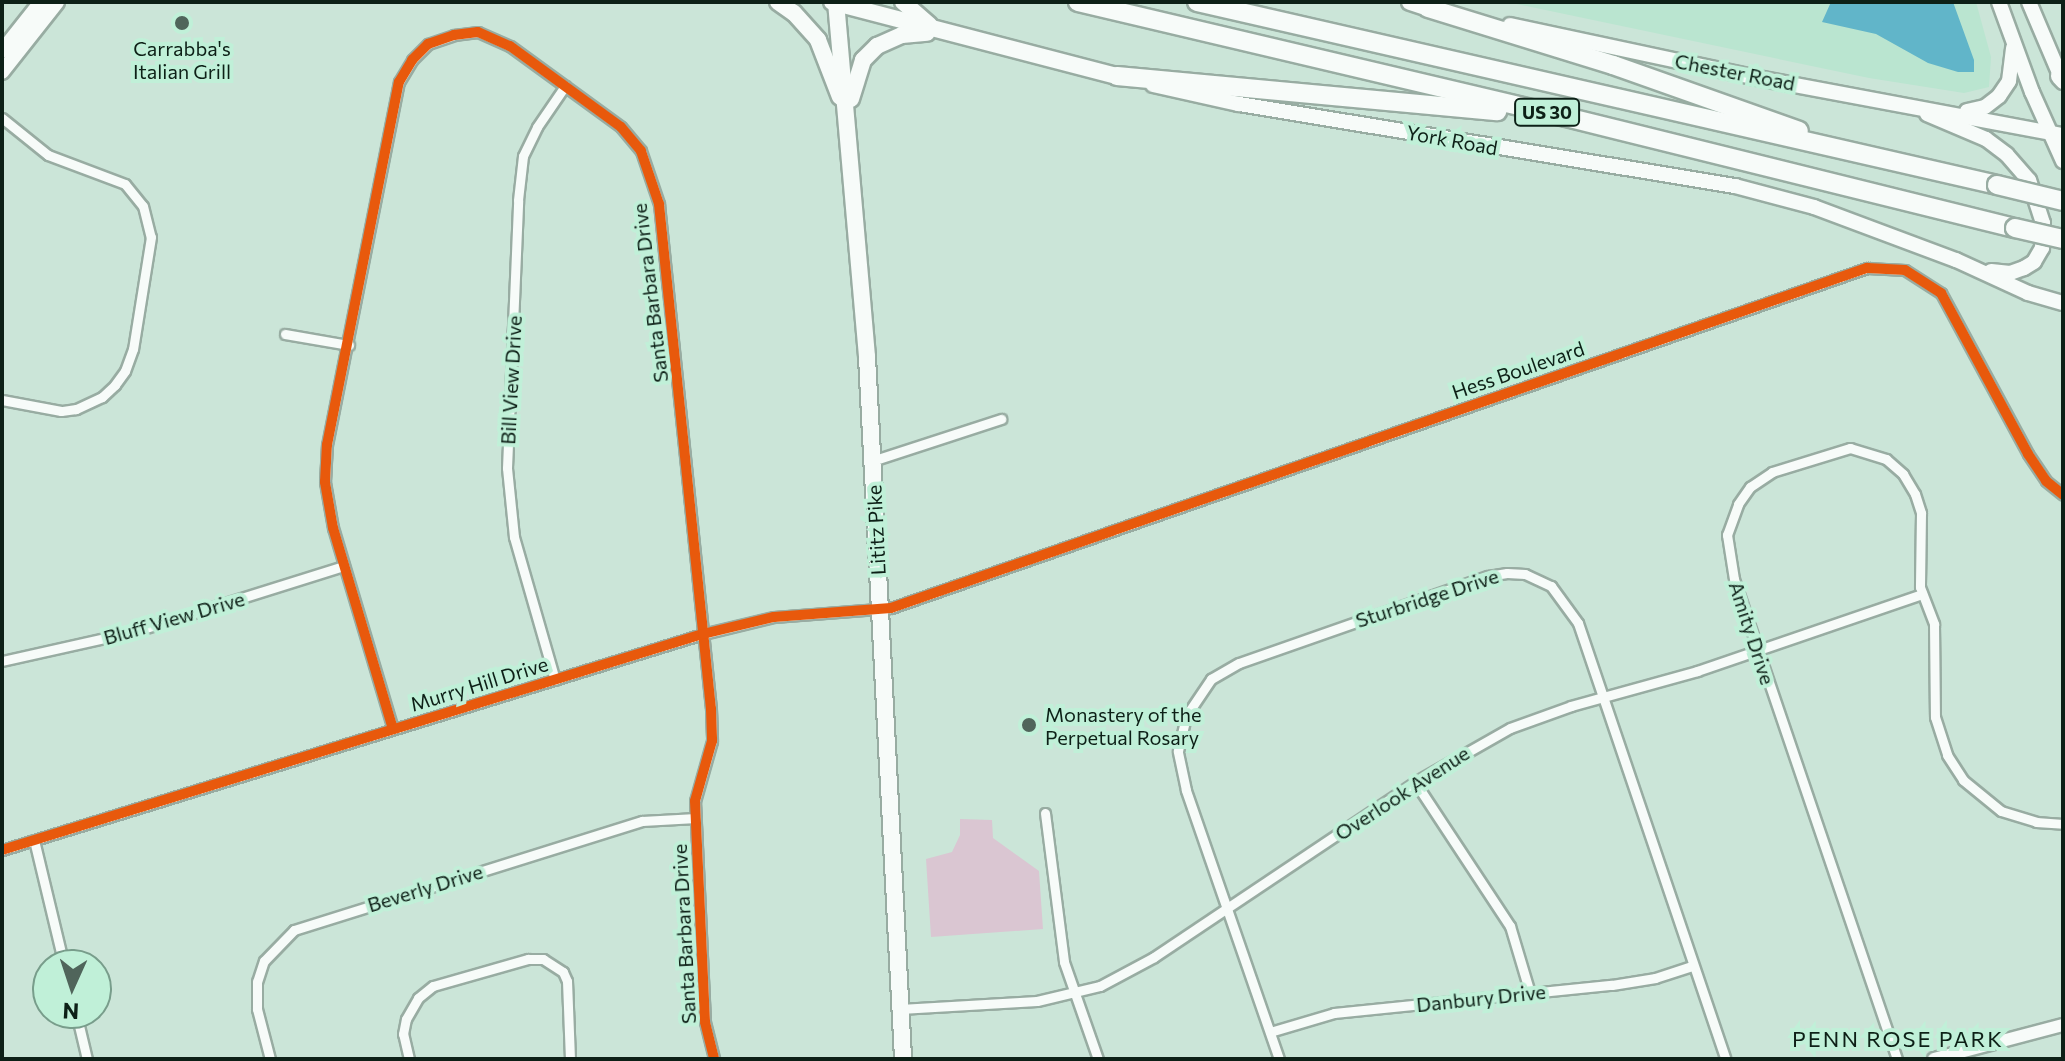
<!DOCTYPE html>
<style>
body{margin:0}
#map{position:relative;width:2065px;height:1061px;overflow:hidden;background:#cbe5d8;font-family:Commissioner,sans-serif}
div>[style]{position:absolute}
.built>*{inset:0;background:#bae5d0}
.green>*{inset:0;background:#dac6d2}
.water>*{inset:0;background:#61b5c9}
.roads{filter:drop-shadow(2px 0 #98aca2) drop-shadow(-2px 0 #98aca2) drop-shadow(0 2px #98aca2) drop-shadow(0 -2px #98aca2)}
.minor>*{height:9px;margin:-4.5px;padding:0 4.5px;transform-origin:4.5px;border-radius:4.5px;background:#f7fbf9}
.tertiary>*{height:12px;margin:-6px;padding:0 6px;transform-origin:6px;border-radius:6px;background:#f7fbf9}
.primary>*{height:14px;margin:-7px;padding:0 7px;transform-origin:7px;border-radius:7px;background:#f7fbf9}
.trunk>*{height:16px;margin:-8px;padding:0 8px;transform-origin:8px;border-radius:8px;background:#f7fbf9}
.motorway>*{height:18px;margin:-9px;padding:0 9px;transform-origin:9px;border-radius:9px;background:#f7fbf9}
.bridges{filter:drop-shadow(2px 0 #98aca2) drop-shadow(-2px 0 #98aca2) drop-shadow(0 2px #98aca2) drop-shadow(0 -2px #98aca2)}
.motorway-bridge>*{height:18px;margin:-9px;padding:0 9px;transform-origin:9px;border-radius:9px;background:#f7fbf9}
.cycleway>*{height:10px;margin:-5px;padding:0 5px;transform-origin:5px;border-radius:5px;background:#e8590c}
.dots>*{width:22px;height:22px;translate:-50% -50%;box-sizing:border-box;border:4px solid #c0f0d8;border-radius:50%}
span{translate:-50% -50%;white-space:nowrap;text-align:center;line-height:1.15;-webkit-text-stroke:8px #c0f0d8;paint-order:stroke}
.shield-label span{padding:2px 6px;background:#c0f0d8;border:2px solid;border-radius:6px;-webkit-text-stroke-width:0}
.shield-label{font-size:18px;color:#0d2017;font-weight:700}
.poi-label{font-size:20px;color:#0d2017}
.left{translate:0 -50%;text-align:left}
.street-label{font-size:20px;color:#0d2017}
.neighbourhood-label{font-size:22px;color:#0d2017;letter-spacing:2px}
.frame{position:absolute;inset:0;border:4px solid #0d2017;pointer-events:none}
.north{position:absolute;left:32px;top:949px;width:80px;height:80px;box-sizing:border-box;background:#c0f0d8;border:2px solid #789d8b;border-radius:50%;rotate:183deg;font-size:22px;font-weight:700;line-height:32px;text-align:center;color:#0d2017}
.north::after{content:'';display:block;margin:auto;width:28px;height:36px;background:#50655b;clip-path:polygon(50% 0,100% 100%,50% 72%,0 100%)}
</style>
<div id="map">
<div class="built">
<i style="clip-path:polygon(1507px 2px,1976px 2px,1991px 57px,1989px 87px,1964px 93px,1869px 78px)"></i>
</div>
<div class="green">
<i style="clip-path:polygon(960px 819px,992px 820px,993px 838px,1039px 871px,1043px 929px,931px 937px,926px 859px,952px 852px,960px 835px)"></i>
</div>
<div class="water">
<i style="clip-path:polygon(1831px 2px,1953px 2px,1974px 60px,1974px 72px,1958px 72px,1928px 63px,1876px 34px,1822px 22px)"></i>
</div>
<div class="roads">
<div class="minor">
<i style="left:2px;top:118px;width:59px;rotate:38.8deg"></i>
<i style="left:48px;top:155px;width:82px;rotate:20.6deg"></i>
<i style="left:125px;top:184px;width:28px;rotate:51deg"></i>
<i style="left:143px;top:206px;width:32px;rotate:76deg"></i>
<i style="left:151px;top:237px;width:113px;rotate:99.1deg"></i>
<i style="left:133px;top:349px;width:23px;rotate:110deg"></i>
<i style="left:125px;top:371px;width:17px;rotate:126deg"></i>
<i style="left:115px;top:385px;width:18px;rotate:137deg"></i>
<i style="left:102px;top:397px;width:29px;rotate:155deg"></i>
<i style="left:76px;top:409px;width:15px;rotate:172deg"></i>
<i style="left:61px;top:411px;width:60px;rotate:-169.4deg"></i>
<i style="left:285px;top:334px;width:65px;rotate:9.8deg"></i>
<i style="left:872px;top:461px;width:136px;rotate:-18deg"></i>
<i style="left:2px;top:661px;width:137px;rotate:-12.6deg"></i>
<i style="left:136px;top:631px;width:218px;rotate:-17.4deg"></i>
<i style="left:555px;top:680px;width:149px;rotate:-106deg"></i>
<i style="left:514px;top:537px;width:69px;rotate:-95.8deg"></i>
<i style="left:507px;top:468px;width:268px;rotate:-87.6deg"></i>
<i style="left:518px;top:200px;width:44px;rotate:-83.5deg"></i>
<i style="left:523px;top:156px;width:32px;rotate:-64deg"></i>
<i style="left:537px;top:127px;width:50px;rotate:-55.7deg"></i>
<i style="left:393px;top:729px;width:210px;rotate:-106.6deg"></i>
<i style="left:333px;top:528px;width:47px;rotate:-99.9deg"></i>
<i style="left:325px;top:482px;width:37px;rotate:-87deg"></i>
<i style="left:327px;top:445px;width:370px;rotate:-78.8deg"></i>
<i style="left:399px;top:82px;width:26px;rotate:-59deg"></i>
<i style="left:412px;top:60px;width:23px;rotate:-45deg"></i>
<i style="left:428px;top:44px;width:28px;rotate:-19deg"></i>
<i style="left:454px;top:35px;width:24px;rotate:-7deg"></i>
<i style="left:478px;top:32px;width:35px;rotate:24deg"></i>
<i style="left:510px;top:46px;width:137px;rotate:36.1deg"></i>
<i style="left:621px;top:127px;width:31px;rotate:50deg"></i>
<i style="left:641px;top:151px;width:56px;rotate:71.2deg"></i>
<i style="left:659px;top:204px;width:508px;rotate:84.12deg"></i>
<i style="left:711px;top:709px;width:32px;rotate:88deg"></i>
<i style="left:712px;top:741px;width:62px;rotate:105.8deg"></i>
<i style="left:695px;top:801px;width:221px;rotate:87.4deg"></i>
<i style="left:705px;top:1022px;width:38px;rotate:76deg"></i>
<i style="left:1415px;top:782px;width:173px;rotate:56.6deg"></i>
<i style="left:1510px;top:926px;width:70px;rotate:73.4deg"></i>
<i style="left:1045px;top:813px;width:150px;rotate:82.7deg"></i>
<i style="left:1064px;top:962px;width:103px;rotate:70.7deg"></i>
<i style="left:34px;top:840px;width:129px;rotate:76.5deg"></i>
<i style="left:2px;top:850px;width:734px;rotate:-17.13deg"></i>
<i style="left:703px;top:634px;width:73px;rotate:-13.5deg"></i>
<i style="left:774px;top:617px;width:117px;rotate:-4.4deg"></i>
<i style="left:891px;top:608px;width:1034px;rotate:-19.21deg"></i>
<i style="left:1867px;top:268px;width:38px;rotate:3deg"></i>
<i style="left:1905px;top:270px;width:43px;rotate:32.6deg"></i>
<i style="left:1941px;top:293px;width:183px;rotate:61.6deg"></i>
<i style="left:2028px;top:454px;width:32px;rotate:56deg"></i>
<i style="left:2046px;top:481px;width:22px;rotate:39deg"></i>
<i style="left:900px;top:1009px;width:137px;rotate:-3.3deg"></i>
<i style="left:1037px;top:1001px;width:65px;rotate:-13.4deg"></i>
<i style="left:1100px;top:986px;width:61px;rotate:-28.2deg"></i>
<i style="left:1154px;top:957px;width:314px;rotate:-33.8deg"></i>
<i style="left:1415px;top:782px;width:109px;rotate:-29.6deg"></i>
<i style="left:1510px;top:728px;width:65px;rotate:-19.8deg"></i>
<i style="left:1571px;top:706px;width:131px;rotate:-15.5deg"></i>
<i style="left:1697px;top:671px;width:238px;rotate:-18.9deg"></i>
<i style="left:76px;top:1013px;width:47px;rotate:76.6deg"></i>
<i style="left:1270px;top:1032px;width:67px;rotate:-16.5deg"></i>
<i style="left:1334px;top:1013px;width:279px;rotate:-5.8deg"></i>
<i style="left:1612px;top:985px;width:44px;rotate:-9.2deg"></i>
<i style="left:1655px;top:978px;width:40px;rotate:-18deg"></i>
<i style="left:270px;top:1059px;width:52px;rotate:-104.6deg"></i>
<i style="left:257px;top:1009px;width:27px;rotate:-90deg"></i>
<i style="left:257px;top:982px;width:22px;rotate:-72deg"></i>
<i style="left:264px;top:961px;width:43px;rotate:-45.9deg"></i>
<i style="left:294px;top:930px;width:365px;rotate:-17.4deg"></i>
<i style="left:642px;top:821px;width:54px;rotate:-3.2deg"></i>
<i style="left:409px;top:1059px;width:26px;rotate:-103deg"></i>
<i style="left:403px;top:1034px;width:15px;rotate:-79deg"></i>
<i style="left:406px;top:1019px;width:24px;rotate:-60deg"></i>
<i style="left:418px;top:998px;width:19px;rotate:-39deg"></i>
<i style="left:433px;top:986px;width:99px;rotate:-15.9deg"></i>
<i style="left:528px;top:959px;width:15px"></i>
<i style="left:543px;top:959px;width:24px;rotate:33deg"></i>
<i style="left:563px;top:972px;width:10px;rotate:66deg"></i>
<i style="left:567px;top:981px;width:78px;rotate:87.8deg"></i>
<i style="left:1279px;top:1059px;width:285px;rotate:-109.1deg"></i>
<i style="left:1186px;top:790px;width:40px;rotate:-102deg"></i>
<i style="left:1178px;top:751px;width:36px;rotate:-77deg"></i>
<i style="left:1186px;top:716px;width:45px;rotate:-56deg"></i>
<i style="left:1211px;top:679px;width:32px;rotate:-30deg"></i>
<i style="left:1239px;top:663px;width:264px;rotate:-19.3deg"></i>
<i style="left:1488px;top:576px;width:19px;rotate:-9deg"></i>
<i style="left:1507px;top:573px;width:18px;rotate:3deg"></i>
<i style="left:1525px;top:574px;width:29px;rotate:25deg"></i>
<i style="left:1551px;top:586px;width:46px;rotate:53.9deg"></i>
<i style="left:1578px;top:623px;width:460px;rotate:71.3deg"></i>
<i style="left:1897px;top:1059px;width:507px;rotate:-108.76deg"></i>
<i style="left:1734px;top:579px;width:45px;rotate:-99deg"></i>
<i style="left:1727px;top:535px;width:33px;rotate:-70deg"></i>
<i style="left:1738px;top:504px;width:21px;rotate:-55deg"></i>
<i style="left:1750px;top:487px;width:27px;rotate:-34deg"></i>
<i style="left:1772px;top:472px;width:82px;rotate:-17.1deg"></i>
<i style="left:1850px;top:448px;width:38px;rotate:17deg"></i>
<i style="left:1886px;top:459px;width:23px;rotate:41deg"></i>
<i style="left:1903px;top:474px;width:23px;rotate:59deg"></i>
<i style="left:1915px;top:494px;width:20px;rotate:72deg"></i>
<i style="left:1921px;top:513px;width:74px;rotate:90.8deg"></i>
<i style="left:1920px;top:587px;width:40px;rotate:69deg"></i>
<i style="left:1934px;top:624px;width:93px;rotate:89.4deg"></i>
<i style="left:1935px;top:717px;width:40px;rotate:72deg"></i>
<i style="left:1947px;top:755px;width:30px;rotate:57deg"></i>
<i style="left:1963px;top:780px;width:49px;rotate:39.2deg"></i>
<i style="left:2001px;top:811px;width:37px;rotate:17deg"></i>
<i style="left:2036px;top:822px;width:27px;rotate:4deg"></i>
</div>
<div class="tertiary">
<i style="left:1934px;top:1059px;width:133px;rotate:-14.8deg"></i>
</div>
<div class="primary">
<i style="left:1999px;top:2px;width:96px;rotate:69.9deg"></i>
<i style="left:2032px;top:92px;width:76px;rotate:65.8deg"></i>
<i style="left:2029px;top:2px;width:87px;rotate:67deg"></i>
<i style="left:1510px;top:25px;width:248px;rotate:12.1deg"></i>
<i style="left:1752px;top:77px;width:316px;rotate:10.6deg"></i>
<i style="left:2px;top:51px;width:63px;rotate:-51.5deg"></i>
<i style="left:2px;top:72px;width:89px;rotate:-51.8deg"></i>
<i style="left:1153px;top:85px;width:88px;rotate:12.5deg"></i>
<i style="left:1239px;top:104px;width:503px;rotate:9.39deg"></i>
<i style="left:1735px;top:186px;width:82px;rotate:14.9deg"></i>
<i style="left:1814px;top:207px;width:152px;rotate:20.5deg"></i>
<i style="left:1956px;top:260px;width:79px;rotate:24.6deg"></i>
<i style="left:2028px;top:293px;width:36px;rotate:16deg"></i>
<i style="left:1967px;top:111px;width:18px;rotate:-13deg"></i>
<i style="left:1985px;top:107px;width:18px;rotate:-38deg"></i>
<i style="left:1999px;top:96px;width:18px;rotate:-56deg"></i>
<i style="left:2009px;top:81px;width:33px;rotate:-83deg"></i>
<i style="left:1927px;top:114px;width:64px;rotate:23deg"></i>
<i style="left:1986px;top:139px;width:26px;rotate:37deg"></i>
<i style="left:2007px;top:155px;width:33px;rotate:49deg"></i>
<i style="left:2029px;top:180px;width:45px;rotate:72deg"></i>
<i style="left:2043px;top:223px;width:25px;rotate:92deg"></i>
<i style="left:2042px;top:248px;width:16px;rotate:120deg"></i>
<i style="left:2034px;top:262px;width:12px;rotate:149deg"></i>
<i style="left:2024px;top:268px;width:15px;rotate:160deg"></i>
<i style="left:2010px;top:273px;width:19px;rotate:-174deg"></i>
</div>
<div class="trunk">
<i style="left:778px;top:2px;width:19px;rotate:35deg"></i>
<i style="left:794px;top:13px;width:36px;rotate:48deg"></i>
<i style="left:818px;top:40px;width:61px;rotate:68.9deg"></i>
<i style="left:832px;top:2px;width:294px;rotate:14.6deg"></i>
<i style="left:836px;top:2px;width:356px;rotate:85deg"></i>
<i style="left:867px;top:357px;width:703px;rotate:87.06deg"></i>
<i style="left:903px;top:2px;width:35px;rotate:41deg"></i>
<i style="left:1410px;top:2px;width:19px;rotate:18deg"></i>
<i style="left:851px;top:99px;width:41px;rotate:-72.9deg"></i>
<i style="left:863px;top:60px;width:20px;rotate:-45deg"></i>
<i style="left:877px;top:46px;width:27px;rotate:-24deg"></i>
<i style="left:902px;top:35px;width:25px;rotate:-5deg"></i>
</div>
<div class="motorway">
<i style="left:1078px;top:2px;width:501px;rotate:13.26deg"></i>
<i style="left:1566px;top:117px;width:463px;rotate:13.9deg"></i>
<i style="left:1197px;top:2px;width:821px;rotate:12.88deg"></i>
<i style="left:1428px;top:8px;width:194px;rotate:17.1deg"></i>
<i style="left:1613px;top:65px;width:197px;rotate:19.5deg"></i>
<i style="left:1117px;top:76px;width:382px;rotate:5.3deg"></i>
<i style="left:2060px;top:76px;width:4px;rotate:45deg"></i>
</div>
</div>
<div class="bridges">
<div class="motorway-bridge">
<i style="left:1997px;top:185px;width:68px;rotate:13.6deg"></i>
<i style="left:2015px;top:228px;width:49px;rotate:12.9deg"></i>
</div>
</div>
<div class="cycleway">
<i style="left:393px;top:729px;width:210px;rotate:-106.6deg"></i>
<i style="left:333px;top:528px;width:47px;rotate:-99.9deg"></i>
<i style="left:325px;top:482px;width:37px;rotate:-87deg"></i>
<i style="left:327px;top:445px;width:370px;rotate:-78.8deg"></i>
<i style="left:399px;top:82px;width:26px;rotate:-59deg"></i>
<i style="left:412px;top:60px;width:23px;rotate:-45deg"></i>
<i style="left:428px;top:44px;width:28px;rotate:-19deg"></i>
<i style="left:454px;top:35px;width:24px;rotate:-7deg"></i>
<i style="left:478px;top:32px;width:35px;rotate:24deg"></i>
<i style="left:510px;top:46px;width:137px;rotate:36.1deg"></i>
<i style="left:621px;top:127px;width:31px;rotate:50deg"></i>
<i style="left:641px;top:151px;width:56px;rotate:71.2deg"></i>
<i style="left:659px;top:204px;width:508px;rotate:84.12deg"></i>
<i style="left:711px;top:709px;width:32px;rotate:88deg"></i>
<i style="left:712px;top:741px;width:62px;rotate:105.8deg"></i>
<i style="left:695px;top:801px;width:221px;rotate:87.4deg"></i>
<i style="left:705px;top:1022px;width:38px;rotate:76deg"></i>
<i style="left:2px;top:850px;width:734px;rotate:-17.13deg"></i>
<i style="left:703px;top:634px;width:73px;rotate:-13.5deg"></i>
<i style="left:774px;top:617px;width:117px;rotate:-4.4deg"></i>
<i style="left:891px;top:608px;width:1034px;rotate:-19.21deg"></i>
<i style="left:1867px;top:268px;width:38px;rotate:3deg"></i>
<i style="left:1905px;top:270px;width:43px;rotate:32.6deg"></i>
<i style="left:1941px;top:293px;width:183px;rotate:61.6deg"></i>
<i style="left:2028px;top:454px;width:32px;rotate:56deg"></i>
<i style="left:2046px;top:481px;width:22px;rotate:39deg"></i>
</div>
<div class="dots">
<i style="left:182px;top:23px;background:#50655b"></i>
<i style="left:1029px;top:725px;background:#50655b"></i>
</div>
<div class="shield-label">
<span style="left:1547px;top:112px">US 30</span>
</div>
<div class="poi-label">
<span style="left:182px;top:60px">Carrabba's<br>Italian Grill</span>
<span class="left" style="left:1045px;top:726px">Monastery of the<br>Perpetual Rosary</span>
</div>
<div class="street-label">
<span style="left:1735px;top:72px;rotate:11deg">Chester Road</span>
<span style="left:1452px;top:140px;rotate:10deg">York Road</span>
<span style="left:650px;top:293px;rotate:-97deg">Santa Barbara Drive</span>
<span style="left:1518px;top:370px;rotate:-19deg">Hess Boulevard</span>
<span style="left:511px;top:380px;rotate:-87deg">Bill View Drive</span>
<span style="left:876px;top:530px;rotate:-93deg">Lititz Pike</span>
<span style="left:1427px;top:598px;rotate:-18deg">Sturbridge Drive</span>
<span style="left:174px;top:618px;rotate:-16deg">Bluff View Drive</span>
<span style="left:1752px;top:633px;rotate:72deg">Amity Drive</span>
<span style="left:479px;top:684px;rotate:-17deg">Murry Hill Drive</span>
<span style="left:1402px;top:793px;rotate:-33deg">Overlook Avenue</span>
<span style="left:425px;top:888px;rotate:-17deg">Beverly Drive</span>
<span style="left:684px;top:934px;rotate:-93deg">Santa Barbara Drive</span>
<span style="left:1481px;top:998px;rotate:-6deg">Danbury Drive</span>
</div>
<div class="neighbourhood-label">
<span style="left:1898px;top:1039px">PENN ROSE PARK</span>
</div>
<div class="frame"></div>
<div class="north">N</div>
</div>
